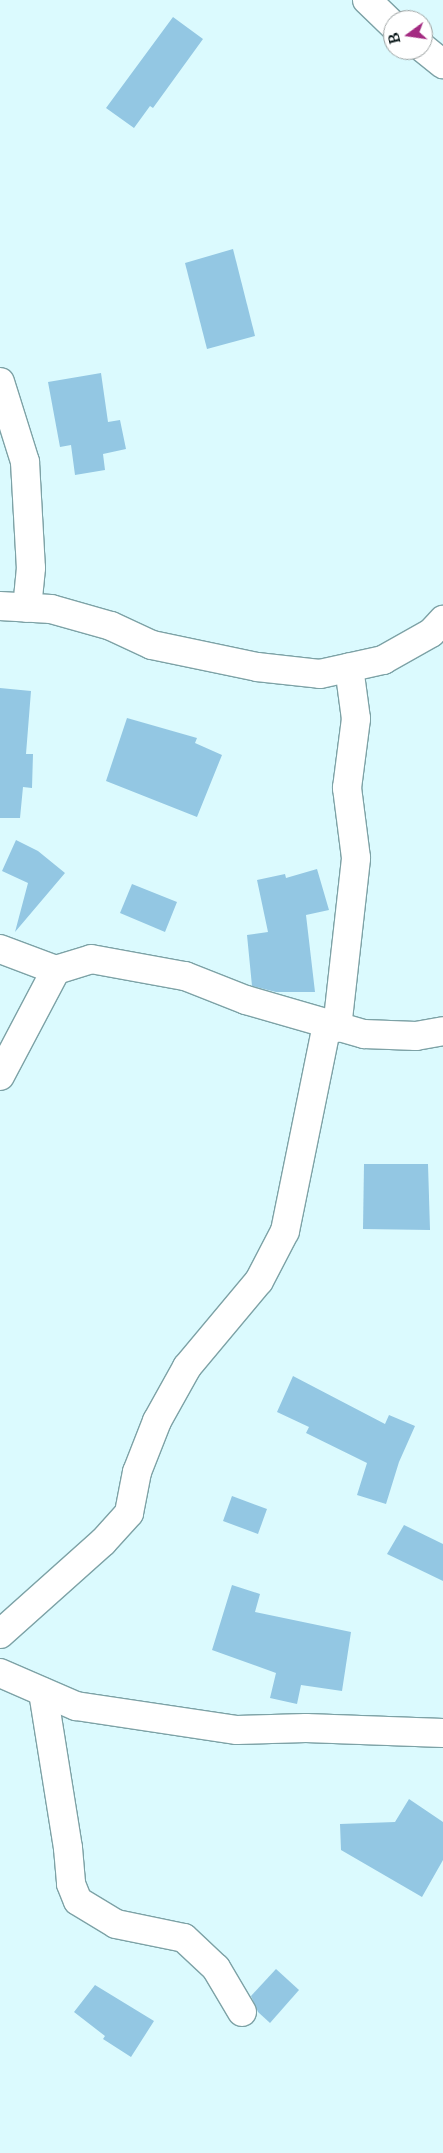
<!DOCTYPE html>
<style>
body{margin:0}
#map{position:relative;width:443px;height:2153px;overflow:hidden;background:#dbfafe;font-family:"Libre Baskerville",serif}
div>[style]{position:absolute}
.building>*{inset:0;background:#93c7e3}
.roads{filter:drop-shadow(1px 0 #7da2a6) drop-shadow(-1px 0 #7da2a6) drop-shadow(0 1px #7da2a6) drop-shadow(0 -1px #7da2a6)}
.minor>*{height:28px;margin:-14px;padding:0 14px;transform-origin:14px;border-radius:14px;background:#fff}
span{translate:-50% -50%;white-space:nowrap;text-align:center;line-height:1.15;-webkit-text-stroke:4px #fff;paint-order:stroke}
.north{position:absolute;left:383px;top:10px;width:50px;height:50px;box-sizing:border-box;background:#fff;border:1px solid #9ba1a1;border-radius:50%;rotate:256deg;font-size:14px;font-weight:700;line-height:20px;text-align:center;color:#051315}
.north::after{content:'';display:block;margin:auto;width:18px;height:22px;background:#a32a81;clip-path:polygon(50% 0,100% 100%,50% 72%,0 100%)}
</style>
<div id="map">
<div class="building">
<i style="clip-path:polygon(173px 17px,203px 39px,153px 108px,150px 106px,134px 128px,106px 108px)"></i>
<i style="clip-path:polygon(233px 249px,255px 336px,207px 349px,185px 263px)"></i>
<i style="clip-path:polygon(101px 373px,108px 422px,120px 420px,126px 449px,103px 454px,105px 470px,75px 475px,71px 445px,60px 447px,48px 382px)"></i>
<i style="clip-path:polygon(0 688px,31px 691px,26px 754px,33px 754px,32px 788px,23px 787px,20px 818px,0 818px)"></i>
<i style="clip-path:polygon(127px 718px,197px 738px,195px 743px,222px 755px,197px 817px,106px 781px)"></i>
<i style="clip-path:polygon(16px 840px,38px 851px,65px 873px,15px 932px,28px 883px,2px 871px)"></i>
<i style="clip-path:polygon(317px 869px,329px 910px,306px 915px,315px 992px,276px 992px,252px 986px,247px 935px,268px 932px,257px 880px,285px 874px,286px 878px)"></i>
<i style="clip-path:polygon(132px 884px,177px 902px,165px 932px,120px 913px)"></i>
<i style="clip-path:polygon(364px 1164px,428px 1164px,430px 1230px,363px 1229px)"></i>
<i style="clip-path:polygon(293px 1376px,385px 1424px,389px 1415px,415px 1426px,399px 1462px,386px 1504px,357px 1495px,367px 1463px,306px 1433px,309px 1427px,277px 1412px)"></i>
<i style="clip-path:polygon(232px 1496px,267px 1509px,258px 1534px,223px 1521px)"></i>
<i style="clip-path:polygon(404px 1525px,443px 1544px,443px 1581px,387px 1554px)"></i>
<i style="clip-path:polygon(232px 1585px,260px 1594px,255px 1612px,351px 1632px,342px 1691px,301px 1685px,297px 1704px,270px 1698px,276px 1673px,212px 1650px)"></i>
<i style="clip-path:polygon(409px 1799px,443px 1822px,443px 1860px,422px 1897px,341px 1850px,340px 1824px,395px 1822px)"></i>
<i style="clip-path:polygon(276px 1969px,299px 1990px,270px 2023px,258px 2012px,251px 1996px)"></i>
<i style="clip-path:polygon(95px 1985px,154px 2021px,131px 2057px,103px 2039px,105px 2036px,74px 2012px)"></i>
</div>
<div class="roads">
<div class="minor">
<i style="left:367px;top:0;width:36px;rotate:44deg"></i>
<i style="left:423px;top:48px;width:26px;rotate:39deg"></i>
<i style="left:0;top:382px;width:84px;rotate:72.6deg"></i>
<i style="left:25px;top:462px;width:106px;rotate:86.8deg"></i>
<i style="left:31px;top:568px;width:40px;rotate:95.7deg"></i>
<i style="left:0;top:606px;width:51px;rotate:3.4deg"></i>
<i style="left:51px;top:609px;width:62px;rotate:15.8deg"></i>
<i style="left:111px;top:626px;width:45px;rotate:24.9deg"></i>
<i style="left:152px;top:645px;width:107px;rotate:11.8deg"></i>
<i style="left:257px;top:667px;width:63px;rotate:6.3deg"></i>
<i style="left:320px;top:674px;width:65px;rotate:-12.5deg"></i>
<i style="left:383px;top:660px;width:55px;rotate:-29.4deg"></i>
<i style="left:431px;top:633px;width:18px;rotate:-47deg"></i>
<i style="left:0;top:949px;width:60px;rotate:20.6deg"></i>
<i style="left:337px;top:1028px;width:171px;rotate:-83.6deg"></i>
<i style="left:356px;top:858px;width:71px;rotate:-97.3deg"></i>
<i style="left:347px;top:788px;width:70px;rotate:-82.6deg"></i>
<i style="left:356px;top:719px;width:52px;rotate:-97.7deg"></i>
<i style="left:0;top:1076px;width:120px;rotate:-62.2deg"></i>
<i style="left:56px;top:970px;width:37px;rotate:-17deg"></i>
<i style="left:91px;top:959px;width:96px;rotate:10.3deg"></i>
<i style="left:185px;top:976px;width:66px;rotate:21.5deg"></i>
<i style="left:246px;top:1000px;width:123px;rotate:16.1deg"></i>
<i style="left:364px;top:1034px;width:52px;rotate:2.2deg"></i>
<i style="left:416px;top:1036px;width:27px;rotate:-10deg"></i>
<i style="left:0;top:1634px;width:138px;rotate:-41.8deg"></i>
<i style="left:103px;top:1542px;width:39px;rotate:-48deg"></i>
<i style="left:129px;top:1513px;width:42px;rotate:-79deg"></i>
<i style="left:137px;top:1472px;width:55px;rotate:-68.6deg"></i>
<i style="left:157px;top:1421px;width:62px;rotate:-60.9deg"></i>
<i style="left:187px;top:1367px;width:112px;rotate:-50.1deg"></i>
<i style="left:259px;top:1281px;width:56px;rotate:-62.5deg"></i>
<i style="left:285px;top:1231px;width:210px;rotate:-78.5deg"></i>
<i style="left:0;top:1673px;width:83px;rotate:23.5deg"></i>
<i style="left:76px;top:1706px;width:163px;rotate:8.5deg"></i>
<i style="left:237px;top:1730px;width:69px;rotate:-1.7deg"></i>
<i style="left:306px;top:1728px;width:137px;rotate:2.1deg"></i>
<i style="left:43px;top:1692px;width:158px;rotate:80.9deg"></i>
<i style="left:68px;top:1848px;width:36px;rotate:85deg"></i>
<i style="left:71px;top:1884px;width:18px;rotate:68deg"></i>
<i style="left:78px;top:1901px;width:44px;rotate:31.2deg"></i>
<i style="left:116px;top:1924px;width:69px;rotate:11.6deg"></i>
<i style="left:184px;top:1938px;width:44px;rotate:43.2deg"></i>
<i style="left:216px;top:1968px;width:51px;rotate:59.4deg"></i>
</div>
</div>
<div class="north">B</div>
</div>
